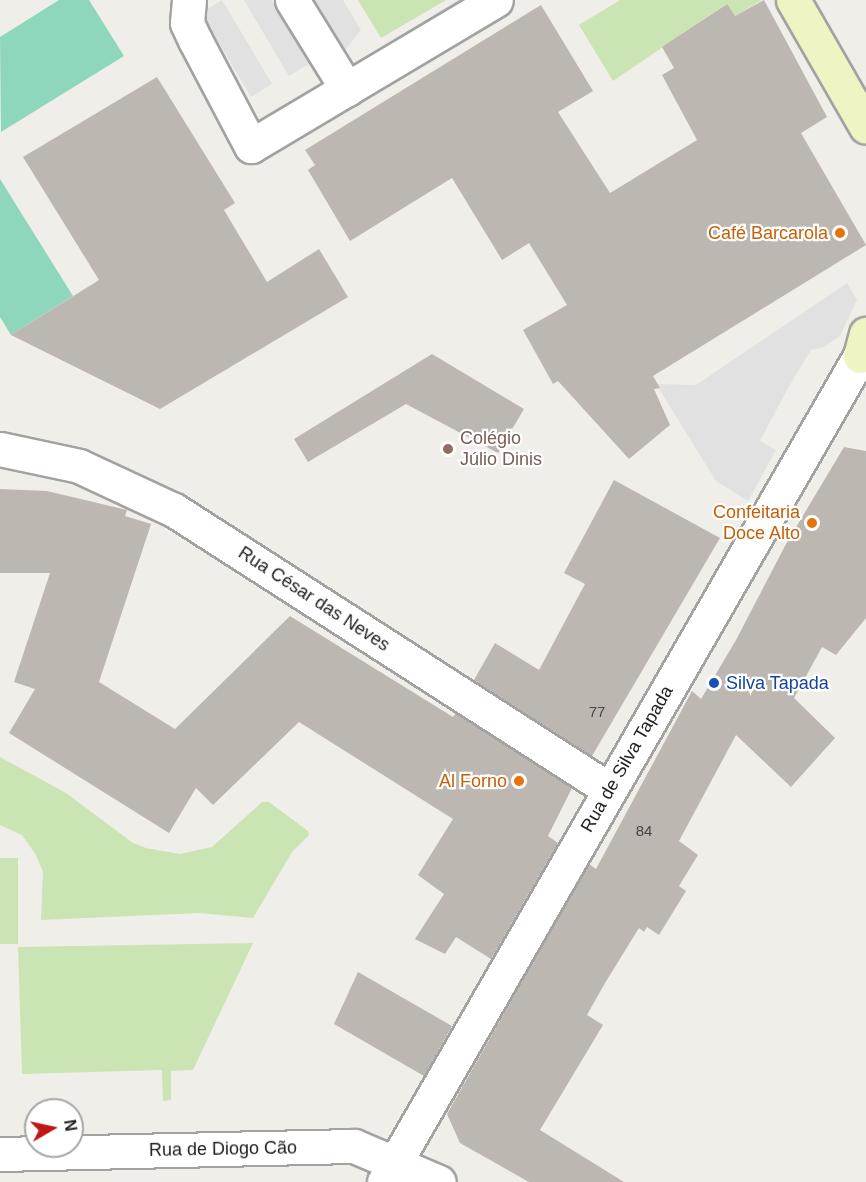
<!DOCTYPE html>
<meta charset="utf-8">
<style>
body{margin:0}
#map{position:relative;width:866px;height:1182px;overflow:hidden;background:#f0eee8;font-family:Helvetica,sans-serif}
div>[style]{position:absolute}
.grass>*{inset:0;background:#cbe4b4}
.pitch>*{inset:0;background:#8fd7bc}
.parking>*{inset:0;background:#e1e1e1}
.building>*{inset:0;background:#bdb7b1}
.roads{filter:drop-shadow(2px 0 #a2a2a2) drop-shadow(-2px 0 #a2a2a2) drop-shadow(0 2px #a2a2a2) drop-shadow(0 -2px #a2a2a2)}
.street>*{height:33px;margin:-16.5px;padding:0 16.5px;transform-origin:16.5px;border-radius:16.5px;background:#fff}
.secondary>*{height:33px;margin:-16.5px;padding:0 16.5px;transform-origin:16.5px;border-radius:16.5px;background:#f0f4c3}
.dots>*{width:16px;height:16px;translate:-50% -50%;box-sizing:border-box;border:3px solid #fff;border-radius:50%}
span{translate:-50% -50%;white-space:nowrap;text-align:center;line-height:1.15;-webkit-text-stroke:4.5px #fff;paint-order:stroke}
.number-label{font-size:15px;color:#484645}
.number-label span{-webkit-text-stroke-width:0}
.food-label{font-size:18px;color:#c56008}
.right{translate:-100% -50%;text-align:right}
.education-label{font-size:18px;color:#785e54}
.left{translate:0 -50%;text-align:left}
.street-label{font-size:18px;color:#212121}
.transit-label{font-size:18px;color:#164399}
.north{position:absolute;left:24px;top:1098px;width:60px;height:60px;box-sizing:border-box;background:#fff;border:2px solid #a6a6a6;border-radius:50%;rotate:81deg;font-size:16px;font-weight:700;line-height:24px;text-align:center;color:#212121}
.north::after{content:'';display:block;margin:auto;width:21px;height:27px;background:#bd1815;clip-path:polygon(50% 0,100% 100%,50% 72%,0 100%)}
</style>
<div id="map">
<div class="grass">
<i style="clip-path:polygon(358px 0,446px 0,381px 38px)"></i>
<i style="clip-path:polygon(620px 0,762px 0,735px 16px,726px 4px,613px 81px,579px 25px)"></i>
<i style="clip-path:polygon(0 757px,66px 793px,133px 843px,146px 848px,180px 854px,212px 847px,262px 802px,269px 802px,308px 831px,309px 835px,292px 852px,253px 918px,199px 913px,41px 920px,43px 872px,36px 855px,22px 835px,0 825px)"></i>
<i style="clip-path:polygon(0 858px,18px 858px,18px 944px,0 944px)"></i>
<i style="clip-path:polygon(253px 943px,193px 1070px,171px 1071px,171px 1100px,163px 1101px,162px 1070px,22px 1074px,18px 947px)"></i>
</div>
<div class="pitch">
<i style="clip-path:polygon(59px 0,89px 0,124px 56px,1px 132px,0 37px)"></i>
<i style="clip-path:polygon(0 179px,73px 296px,11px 335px,0 317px)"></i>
</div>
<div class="parking">
<i style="clip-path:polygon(222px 0,272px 84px,251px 97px,201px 13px)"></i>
<i style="clip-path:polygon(244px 0,272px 0,310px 63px,289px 76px)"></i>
<i style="clip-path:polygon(308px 0,343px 0,361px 30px,342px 54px)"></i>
<i style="clip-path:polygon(458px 0,482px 0,400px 51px,393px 40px)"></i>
<i style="clip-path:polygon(847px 283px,857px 300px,840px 336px,824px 347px,811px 350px,788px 388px,760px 441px,776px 450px,748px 501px,716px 481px,656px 384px,696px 385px)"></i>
</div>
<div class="building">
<i style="clip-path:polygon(764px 0,827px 117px,801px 133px,866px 245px,653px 376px,660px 388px,654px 389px,670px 425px,629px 459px,558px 381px,553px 384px,523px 330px,567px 305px,529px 243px,502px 260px,452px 178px,350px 241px,308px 170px,315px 165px,305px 150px,541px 5px,593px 91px,558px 112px,610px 193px,697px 140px,662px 75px,674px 68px,662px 47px,727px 4px,735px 16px)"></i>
<i style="clip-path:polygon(157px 77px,235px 203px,224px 210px,267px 282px,319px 249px,348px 297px,160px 409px,11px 335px,99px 280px,23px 157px)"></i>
<i style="clip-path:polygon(432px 354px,524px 409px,498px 453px,406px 404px,308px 462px,294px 439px)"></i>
<i style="clip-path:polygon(844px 447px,866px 451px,866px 618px,836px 655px,822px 647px,794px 698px,835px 738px,791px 787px,736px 735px,679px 841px,698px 855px,679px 886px,686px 891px,659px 935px,647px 927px,644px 932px,639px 928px,605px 983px,587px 1015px,603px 1025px,540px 1130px,624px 1182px,529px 1182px,460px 1143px,447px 1114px,589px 864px,596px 869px,692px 691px,701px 699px,736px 640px,786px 544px)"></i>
<i style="clip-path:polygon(614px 480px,720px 538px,592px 756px,474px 680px,495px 643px,539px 670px,585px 584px,564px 573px)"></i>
<i style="clip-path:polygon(0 489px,47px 491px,127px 510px,125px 516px,151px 524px,99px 682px,175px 729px,290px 616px,453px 717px,456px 713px,572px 788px,548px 836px,558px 843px,491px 959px,456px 937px,445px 954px,415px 939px,444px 894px,418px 875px,453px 819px,299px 722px,213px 805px,196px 788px,169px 833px,9px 733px,35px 689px,14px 682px,50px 573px,0 573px)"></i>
<i style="clip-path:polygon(358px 972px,452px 1026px,424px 1076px,334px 1024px)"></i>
</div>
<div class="roads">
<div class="street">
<i style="left:189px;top:0;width:23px;rotate:95deg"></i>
<i style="left:187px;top:23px;width:19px;rotate:65deg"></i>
<i style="left:195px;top:40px;width:120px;rotate:62.2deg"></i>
<i style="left:251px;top:146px;width:285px;rotate:-30.8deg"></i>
<i style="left:292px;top:0;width:105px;rotate:58.3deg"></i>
<i style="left:0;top:449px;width:81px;rotate:12.1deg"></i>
<i style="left:79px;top:466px;width:105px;rotate:24.9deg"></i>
<i style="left:174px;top:510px;width:518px;rotate:32.71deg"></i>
<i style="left:0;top:1154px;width:354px;rotate:-1.3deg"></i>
<i style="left:354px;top:1146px;width:92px;rotate:23deg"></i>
<i style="left:384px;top:1182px;width:953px;rotate:-60.05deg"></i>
</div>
<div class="secondary">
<i style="left:793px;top:0;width:146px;rotate:60.1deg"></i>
<i style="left:860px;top:356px;width:23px;rotate:-75deg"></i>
</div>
</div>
<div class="dots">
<i style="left:840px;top:233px;background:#e8710a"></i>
<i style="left:448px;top:449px;background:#8d6e63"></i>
<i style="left:812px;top:523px;background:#e8710a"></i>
<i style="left:714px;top:683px;background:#1a4fb4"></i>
<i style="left:519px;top:781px;background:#e8710a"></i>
</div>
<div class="number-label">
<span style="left:597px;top:712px">77</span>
<span style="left:644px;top:831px">84</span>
</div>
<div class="food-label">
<span class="right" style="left:828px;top:233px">Café Barcarola</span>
<span class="right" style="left:800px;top:523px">Confeitaria<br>Doce Alto</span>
<span class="right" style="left:507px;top:781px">Al Forno</span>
</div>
<div class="education-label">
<span class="left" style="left:460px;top:449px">Colégio<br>Júlio Dinis</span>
</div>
<div class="street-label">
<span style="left:314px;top:599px;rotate:33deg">Rua César das Neves</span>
<span style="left:627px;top:759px;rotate:-60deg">Rua de Silva Tapada</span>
<span style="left:223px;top:1149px;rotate:-1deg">Rua de Diogo Cão</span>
</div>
<div class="transit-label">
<span class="left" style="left:726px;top:683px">Silva Tapada</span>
</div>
<div class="north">N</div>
</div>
